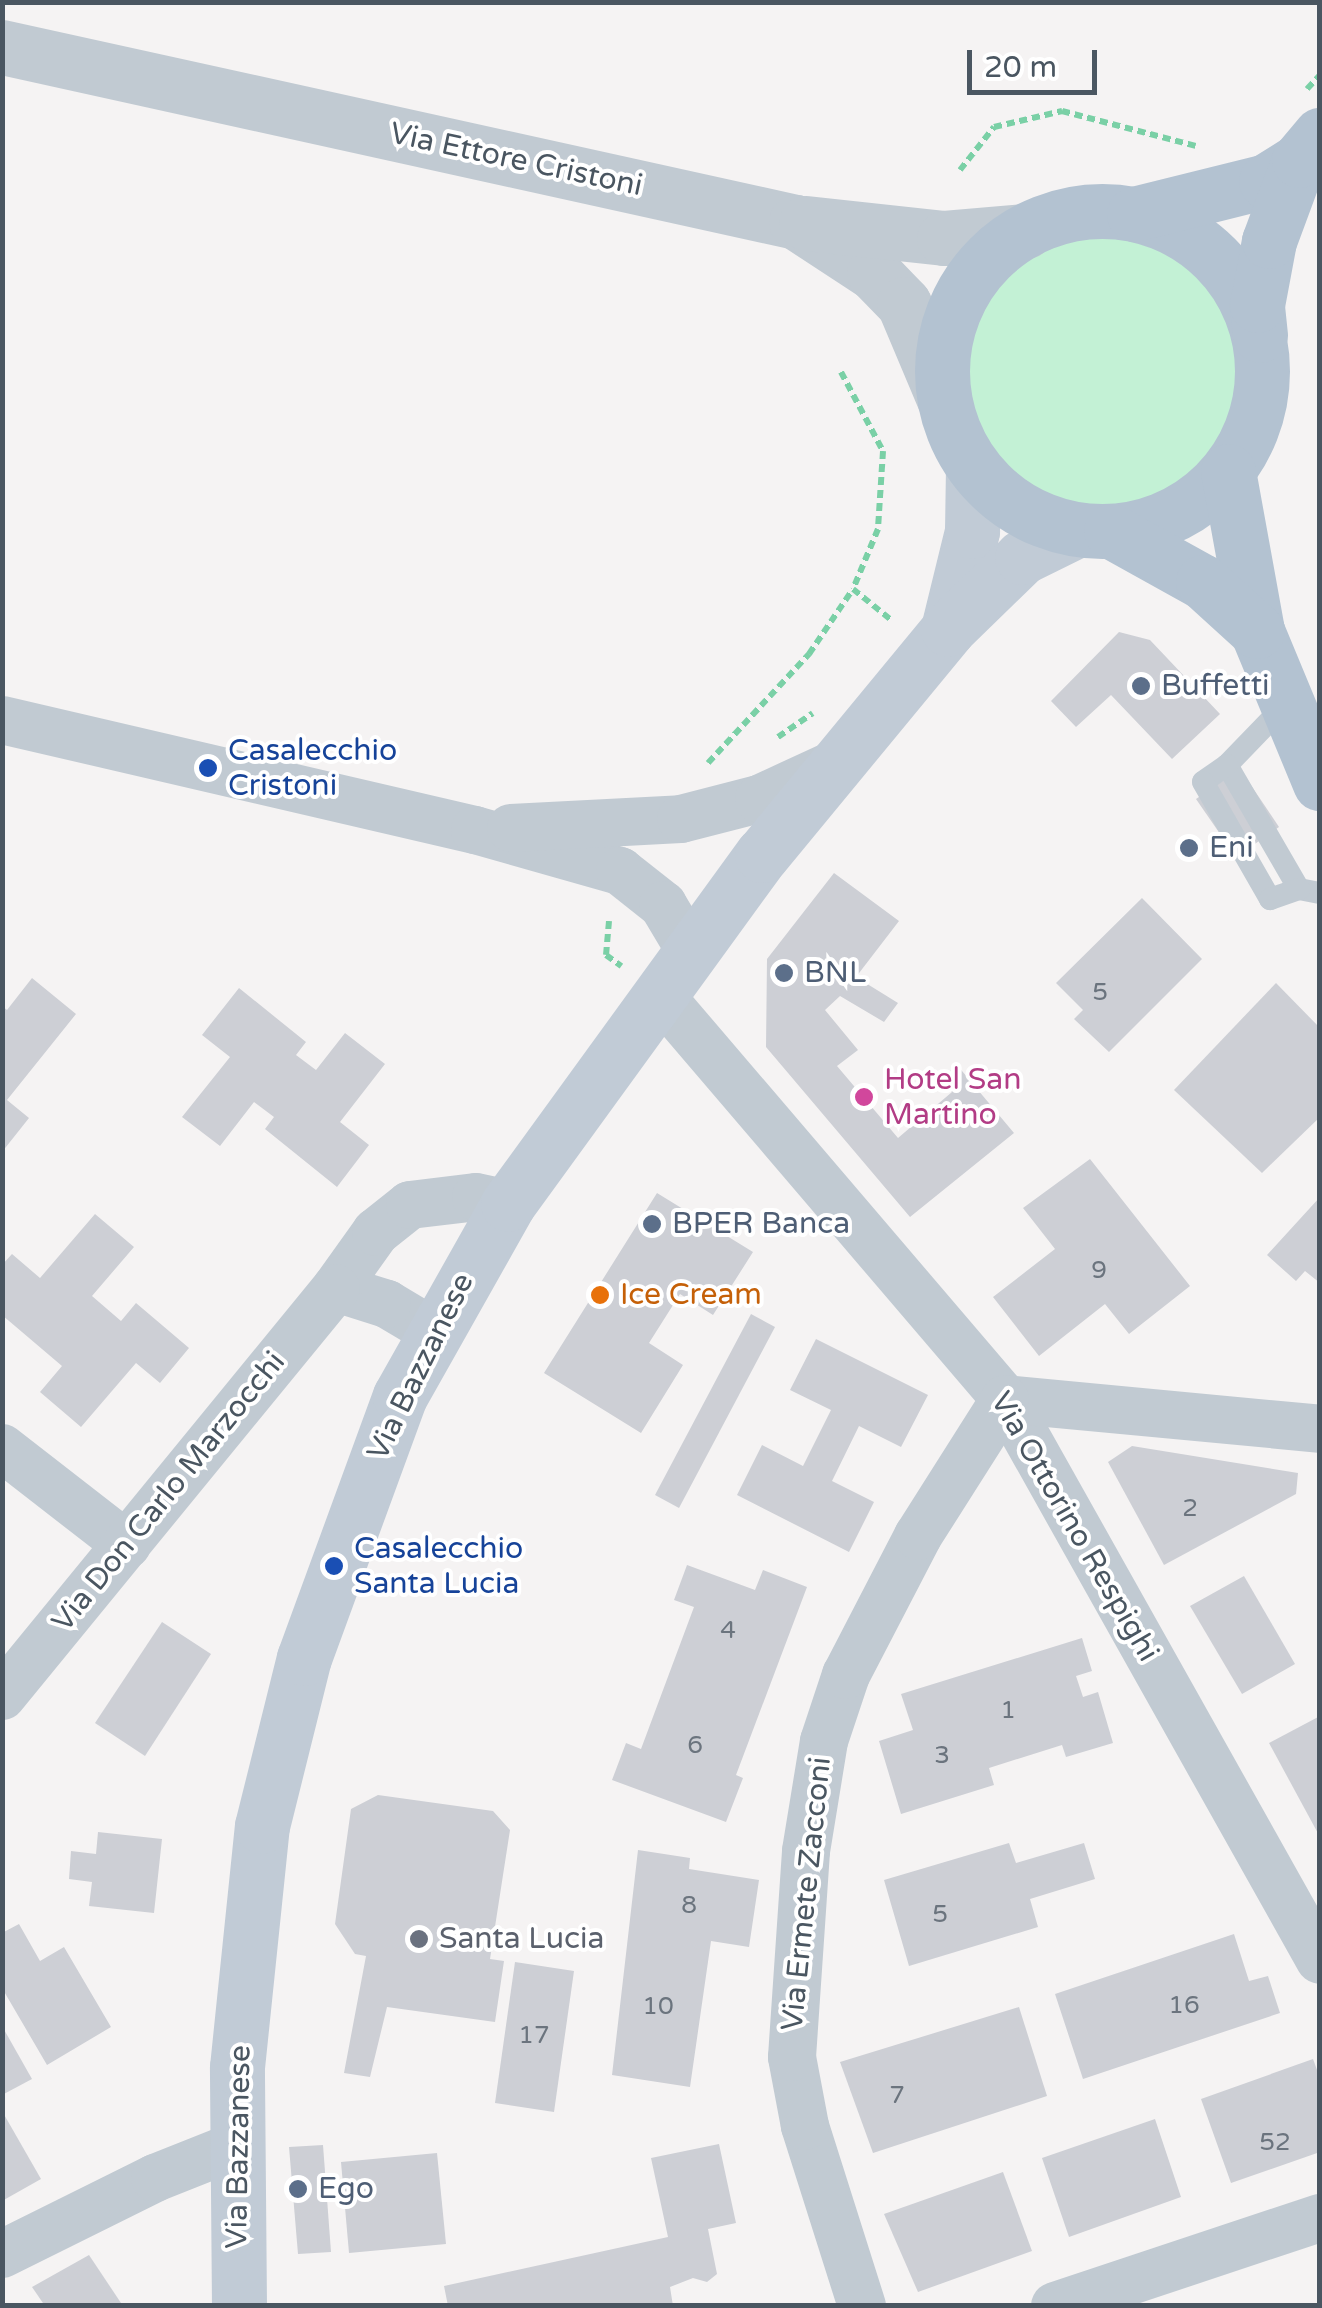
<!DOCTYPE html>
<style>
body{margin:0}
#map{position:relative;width:1322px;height:2308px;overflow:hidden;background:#f5f3f3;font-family:"Varela Round",sans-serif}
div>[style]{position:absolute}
.green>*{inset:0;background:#c3f1d5}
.round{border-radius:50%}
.building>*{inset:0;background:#cdcfd5}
.path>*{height:6px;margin-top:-3px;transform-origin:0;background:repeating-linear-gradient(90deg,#7ad0a6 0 8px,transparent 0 13px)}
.service>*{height:22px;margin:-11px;padding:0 11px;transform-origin:11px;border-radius:11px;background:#c1cad2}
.minor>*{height:48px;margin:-24px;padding:0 24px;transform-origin:24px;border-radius:24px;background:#c1cad2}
.tertiary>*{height:55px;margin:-27.5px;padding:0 27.5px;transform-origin:27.5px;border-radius:27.5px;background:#c1cad2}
.secondary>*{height:55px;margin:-27.5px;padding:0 27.5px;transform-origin:27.5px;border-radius:27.5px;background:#c1cbd6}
.primary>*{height:55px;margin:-27.5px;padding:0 27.5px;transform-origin:27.5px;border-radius:27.5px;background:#b3c2d1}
.primary>.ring{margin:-27.5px;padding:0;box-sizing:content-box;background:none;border:55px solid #b3c2d1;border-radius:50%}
.dots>*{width:28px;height:28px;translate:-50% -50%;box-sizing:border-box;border:5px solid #fff;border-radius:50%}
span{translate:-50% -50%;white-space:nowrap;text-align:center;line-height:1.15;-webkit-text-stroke:8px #fff;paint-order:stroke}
.number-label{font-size:25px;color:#6b747e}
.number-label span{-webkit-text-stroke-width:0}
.street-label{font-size:30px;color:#4a5661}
.service-label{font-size:30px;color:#4e5e75}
.left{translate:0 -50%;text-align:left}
.transit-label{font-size:30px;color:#164399}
.hotel-label{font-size:30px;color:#b23c85}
.food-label{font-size:30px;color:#c56008}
.worship-label{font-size:30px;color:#5b616d}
.frame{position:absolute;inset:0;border:5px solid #4a5661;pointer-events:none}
.scale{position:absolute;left:967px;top:50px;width:130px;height:45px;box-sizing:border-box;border:5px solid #4a5661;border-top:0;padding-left:12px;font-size:30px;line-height:35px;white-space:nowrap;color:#4a5661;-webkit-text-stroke:8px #fff;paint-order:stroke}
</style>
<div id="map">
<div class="green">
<i class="round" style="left:966px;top:228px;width:280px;height:280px"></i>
</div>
<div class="building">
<i style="clip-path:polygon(1119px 632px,1150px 640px,1220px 714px,1172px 759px,1111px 695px,1076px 727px,1051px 701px)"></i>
<i style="clip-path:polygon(1240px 769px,1279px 827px,1236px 857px,1196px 799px)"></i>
<i style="clip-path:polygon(834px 873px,899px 921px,856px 977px,898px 1003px,884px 1022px,840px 996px,825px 1010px,858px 1050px,837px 1066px,898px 1138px,952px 1092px,941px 1079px,957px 1065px,1014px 1133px,910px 1217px,766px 1047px,767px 959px)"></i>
<i style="clip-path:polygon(1142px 898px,1202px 959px,1109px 1052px,1074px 1019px,1083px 1010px,1056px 983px)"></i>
<i style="clip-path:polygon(32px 978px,76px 1014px,7px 1100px,29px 1118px,2px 1152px,2px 1006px,7px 1010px)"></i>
<i style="clip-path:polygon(1276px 983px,1320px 1028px,1320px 1117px,1262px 1173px,1174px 1090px)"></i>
<i style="clip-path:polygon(239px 988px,306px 1042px,296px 1055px,316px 1070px,345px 1033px,385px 1064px,340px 1122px,369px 1145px,337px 1187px,265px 1129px,274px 1117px,254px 1102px,220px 1146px,182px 1117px,230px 1057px,202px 1035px)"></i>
<i style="clip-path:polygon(1090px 1159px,1190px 1286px,1129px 1334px,1105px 1304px,1039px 1356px,993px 1297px,1055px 1249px,1023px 1208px)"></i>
<i style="clip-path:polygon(657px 1193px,753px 1252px,713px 1315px,680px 1294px,649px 1343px,683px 1365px,641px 1433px,544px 1373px)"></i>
<i style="clip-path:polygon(1320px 1197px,1320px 1283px,1305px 1271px,1296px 1281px,1267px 1255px)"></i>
<i style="clip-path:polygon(95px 1214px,134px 1247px,92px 1296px,121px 1321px,136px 1303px,189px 1348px,160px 1383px,136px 1363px,81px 1427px,40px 1392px,62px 1366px,2px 1315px,2px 1265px,12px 1254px,40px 1278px)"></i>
<i style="clip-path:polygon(751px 1314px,775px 1327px,679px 1508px,655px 1495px)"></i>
<i style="clip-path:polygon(816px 1339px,928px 1395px,901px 1447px,859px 1426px,832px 1481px,874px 1502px,849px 1552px,737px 1495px,762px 1445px,803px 1466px,831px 1410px,790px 1390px)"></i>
<i style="clip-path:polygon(1132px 1446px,1298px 1473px,1296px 1494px,1164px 1565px,1108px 1462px)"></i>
<i style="clip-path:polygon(687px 1565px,755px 1590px,763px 1570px,807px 1587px,736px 1775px,743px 1778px,726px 1822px,612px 1780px,626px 1743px,641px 1749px,694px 1607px,674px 1600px)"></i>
<i style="clip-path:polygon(1244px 1576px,1295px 1664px,1242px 1694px,1190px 1606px)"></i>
<i style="clip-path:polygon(162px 1622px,211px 1654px,145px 1756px,95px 1723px)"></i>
<i style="clip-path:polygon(1082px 1638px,1092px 1671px,1076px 1676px,1083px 1697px,1098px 1692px,1113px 1743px,1066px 1757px,1062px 1745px,989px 1768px,994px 1785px,901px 1814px,879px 1741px,913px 1730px,901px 1694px)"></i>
<i style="clip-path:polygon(1320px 1716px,1320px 1837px,1269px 1743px)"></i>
<i style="clip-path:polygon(378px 1795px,493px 1811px,510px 1830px,490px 1959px,504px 1961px,495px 2022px,387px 2007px,370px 2077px,344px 2073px,366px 1956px,355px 1954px,335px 1924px,351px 1809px)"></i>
<i style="clip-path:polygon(98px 1832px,162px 1839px,154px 1913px,89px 1906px,92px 1882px,69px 1879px,71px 1851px,96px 1854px)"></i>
<i style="clip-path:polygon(1009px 1843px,1016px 1863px,1084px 1843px,1095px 1879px,1030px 1899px,1038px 1927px,909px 1966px,884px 1880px)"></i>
<i style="clip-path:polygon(638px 1850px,690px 1858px,689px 1869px,759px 1880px,749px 1947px,711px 1941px,690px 2087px,612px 2075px)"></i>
<i style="clip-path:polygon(19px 1924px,40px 1961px,64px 1947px,111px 2027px,47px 2065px,2px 1988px,2px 1933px)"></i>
<i style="clip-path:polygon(1234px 1934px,1249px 1981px,1268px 1976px,1280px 2013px,1083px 2079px,1055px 1994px)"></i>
<i style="clip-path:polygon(515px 1962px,574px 1971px,554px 2112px,495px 2103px)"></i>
<i style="clip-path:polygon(1019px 2007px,1047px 2096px,873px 2153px,840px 2062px)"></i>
<i style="clip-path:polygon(2px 2026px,32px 2079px,2px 2095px)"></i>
<i style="clip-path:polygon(1313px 2059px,1320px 2078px,1320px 2152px,1231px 2183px,1201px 2099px)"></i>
<i style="clip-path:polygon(2px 2111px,41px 2179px,2px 2201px)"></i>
<i style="clip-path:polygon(1155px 2119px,1181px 2197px,1069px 2237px,1042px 2158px)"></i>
<i style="clip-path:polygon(719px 2144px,736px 2223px,708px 2229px,717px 2274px,707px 2282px,693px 2278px,670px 2287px,673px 2306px,448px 2306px,444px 2286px,668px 2237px,651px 2158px)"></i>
<i style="clip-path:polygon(323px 2145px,331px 2252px,298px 2254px,289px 2147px)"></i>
<i style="clip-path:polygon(437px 2153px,446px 2244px,349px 2253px,341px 2162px)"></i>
<i style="clip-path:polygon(1003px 2172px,1032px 2251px,918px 2292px,884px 2214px)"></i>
<i style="clip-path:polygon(89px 2255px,123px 2306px,45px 2306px,32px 2287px)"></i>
</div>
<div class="path">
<i style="left:1307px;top:89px;width:19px;rotate:-47deg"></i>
<i style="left:960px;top:170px;width:55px;rotate:-51.7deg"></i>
<i style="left:994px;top:127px;width:70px;rotate:-13.2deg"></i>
<i style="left:1062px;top:111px;width:138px;rotate:14.6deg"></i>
<i style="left:841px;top:372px;width:89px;rotate:62deg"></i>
<i style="left:883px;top:451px;width:78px;rotate:93.7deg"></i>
<i style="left:878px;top:529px;width:65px;rotate:112.6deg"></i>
<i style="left:853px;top:589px;width:48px;rotate:39deg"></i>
<i style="left:778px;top:737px;width:42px;rotate:-34.4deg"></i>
<i style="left:708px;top:763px;width:149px;rotate:-47.2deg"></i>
<i style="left:809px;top:654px;width:78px;rotate:-55.9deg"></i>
<i style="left:609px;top:921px;width:34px;rotate:95deg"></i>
<i style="left:606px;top:955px;width:19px;rotate:36deg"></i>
</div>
<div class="service">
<i style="left:1286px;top:704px;width:85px;rotate:134deg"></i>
<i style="left:1227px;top:765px;width:143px;rotate:59.9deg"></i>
<i style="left:1299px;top:889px;width:21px;rotate:11deg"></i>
<i style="left:1227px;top:765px;width:29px;rotate:145deg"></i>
<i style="left:1203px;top:782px;width:135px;rotate:60.2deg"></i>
<i style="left:1270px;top:899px;width:31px;rotate:-19deg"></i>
</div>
<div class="minor">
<i style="left:2px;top:720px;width:486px;rotate:13.1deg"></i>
<i style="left:475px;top:830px;width:151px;rotate:15.8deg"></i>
<i style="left:620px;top:871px;width:55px;rotate:38.3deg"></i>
<i style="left:663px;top:905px;width:55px;rotate:59.2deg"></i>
<i style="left:511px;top:828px;width:170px;rotate:-3deg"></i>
<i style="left:681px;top:819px;width:81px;rotate:-14.4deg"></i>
<i style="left:759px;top:799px;width:86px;rotate:-24.8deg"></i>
<i style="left:659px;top:994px;width:533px;rotate:49.49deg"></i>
<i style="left:1005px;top:1399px;width:643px;rotate:60.69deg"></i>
<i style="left:434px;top:1332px;width:55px;rotate:-149.2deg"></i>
<i style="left:387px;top:1304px;width:53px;rotate:-162.6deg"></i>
<i style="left:336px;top:1288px;width:69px;rotate:-54.5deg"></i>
<i style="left:376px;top:1232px;width:43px;rotate:-38.5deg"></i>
<i style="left:410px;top:1205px;width:66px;rotate:-6.9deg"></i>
<i style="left:476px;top:1197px;width:33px;rotate:12deg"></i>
<i style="left:1005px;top:1399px;width:316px;rotate:5.4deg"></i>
<i style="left:2px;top:1448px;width:158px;rotate:37.8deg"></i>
<i style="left:2px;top:1696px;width:527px;rotate:-50.7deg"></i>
<i style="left:2px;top:2254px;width:171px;rotate:-26.4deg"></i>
<i style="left:155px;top:2178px;width:84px;rotate:-21.7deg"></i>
<i style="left:862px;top:2306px;width:189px;rotate:-107.6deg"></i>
<i style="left:805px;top:2126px;width:70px;rotate:-100.7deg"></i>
<i style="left:792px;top:2057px;width:206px;rotate:-86.1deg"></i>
<i style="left:806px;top:1851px;width:111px;rotate:-80.7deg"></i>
<i style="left:824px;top:1741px;width:70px;rotate:-71.6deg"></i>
<i style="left:846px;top:1675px;width:157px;rotate:-62.6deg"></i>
<i style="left:918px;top:1536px;width:162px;rotate:-57.6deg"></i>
<i style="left:1055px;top:2306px;width:279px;rotate:-18.4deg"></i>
</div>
<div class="tertiary">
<i style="left:2px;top:47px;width:813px;rotate:12.43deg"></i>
<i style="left:796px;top:222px;width:93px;rotate:33.2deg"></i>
<i style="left:874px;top:273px;width:43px;rotate:45.9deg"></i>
<i style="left:904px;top:304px;width:103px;rotate:67.2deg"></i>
<i style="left:806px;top:223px;width:139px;rotate:6.2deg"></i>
<i style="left:944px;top:238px;width:82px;rotate:-4.9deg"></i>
</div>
<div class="secondary">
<i style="left:948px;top:629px;width:101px;rotate:-76.2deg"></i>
<i style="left:972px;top:531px;width:64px;rotate:-89.1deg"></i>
<i style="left:239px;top:2306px;width:239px;rotate:-90.5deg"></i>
<i style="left:237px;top:2067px;width:242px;rotate:-84.1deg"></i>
<i style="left:262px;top:1826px;width:173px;rotate:-76deg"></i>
<i style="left:304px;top:1658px;width:279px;rotate:-69.9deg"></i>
<i style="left:400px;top:1396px;width:220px;rotate:-60.6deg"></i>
<i style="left:508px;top:1204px;width:432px;rotate:-54deg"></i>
<i style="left:762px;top:855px;width:293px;rotate:-50.5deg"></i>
<i style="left:948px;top:629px;width:103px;rotate:-44.2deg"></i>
<i style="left:1022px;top:557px;width:61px;rotate:-26.1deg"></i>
</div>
<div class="primary">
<i class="ring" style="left:942px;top:211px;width:265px;height:265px"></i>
<i style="left:1134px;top:214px;width:136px;rotate:-14deg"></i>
<i style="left:1266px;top:181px;width:39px;rotate:-32deg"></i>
<i style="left:1260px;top:335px;width:30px;rotate:-96deg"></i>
<i style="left:1257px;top:305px;width:65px;rotate:-79.4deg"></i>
<i style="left:1269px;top:241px;width:86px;rotate:-69.7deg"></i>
<i style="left:1299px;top:160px;width:33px;rotate:-50deg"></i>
<i style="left:1228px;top:471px;width:163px;rotate:79.7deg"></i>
<i style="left:1257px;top:631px;width:165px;rotate:67.5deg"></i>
<i style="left:1111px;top:531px;width:105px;rotate:29deg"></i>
<i style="left:1203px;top:582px;width:73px;rotate:42.2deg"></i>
</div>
<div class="dots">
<i style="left:1141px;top:686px;background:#5c6f8a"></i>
<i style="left:208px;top:768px;background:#1a4fb4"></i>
<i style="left:1189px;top:848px;background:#5c6f8a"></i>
<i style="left:784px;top:973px;background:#5c6f8a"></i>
<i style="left:864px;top:1097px;background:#d1479c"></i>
<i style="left:652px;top:1224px;background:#5c6f8a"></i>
<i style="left:600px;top:1295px;background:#e8710a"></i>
<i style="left:334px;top:1566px;background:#1a4fb4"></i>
<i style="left:419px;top:1939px;background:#6b7280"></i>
<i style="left:298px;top:2189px;background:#5c6f8a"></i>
</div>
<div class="number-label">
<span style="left:1100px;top:992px">5</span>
<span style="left:1099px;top:1270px">9</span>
<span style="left:1190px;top:1508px">2</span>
<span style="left:728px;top:1630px">4</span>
<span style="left:1008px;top:1710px">1</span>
<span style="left:695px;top:1745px">6</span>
<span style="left:942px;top:1755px">3</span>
<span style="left:689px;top:1905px">8</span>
<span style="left:940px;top:1914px">5</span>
<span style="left:1184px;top:2005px">16</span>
<span style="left:658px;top:2006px">10</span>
<span style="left:534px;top:2035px">17</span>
<span style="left:897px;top:2095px">7</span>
<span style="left:1275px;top:2142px">52</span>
</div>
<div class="street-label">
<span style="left:516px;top:160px;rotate:12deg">Via Ettore Cristoni</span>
<span style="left:421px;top:1367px;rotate:-64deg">Via Bazzanese</span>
<span style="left:169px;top:1492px;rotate:-51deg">Via Don Carlo Marzocchi</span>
<span style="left:1074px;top:1527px;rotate:60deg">Via Ottorino Respighi</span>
<span style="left:807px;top:1894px;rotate:-84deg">Via Ermete Zacconi</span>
<span style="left:239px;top:2147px;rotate:-89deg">Via Bazzanese</span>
</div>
<div class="service-label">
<span class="left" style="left:1161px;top:686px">Buffetti</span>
<span class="left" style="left:1209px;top:848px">Eni</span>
<span class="left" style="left:804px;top:973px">BNL</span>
<span class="left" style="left:672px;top:1224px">BPER Banca</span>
<span class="left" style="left:318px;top:2189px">Ego</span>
</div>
<div class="transit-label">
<span class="left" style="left:228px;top:768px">Casalecchio<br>Cristoni</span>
<span class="left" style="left:354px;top:1566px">Casalecchio<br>Santa Lucia</span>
</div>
<div class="hotel-label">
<span class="left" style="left:884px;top:1097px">Hotel San<br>Martino</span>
</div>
<div class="food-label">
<span class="left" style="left:620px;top:1295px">Ice Cream</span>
</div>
<div class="worship-label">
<span class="left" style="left:439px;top:1939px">Santa Lucia</span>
</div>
<div class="frame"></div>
<div class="scale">20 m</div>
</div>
